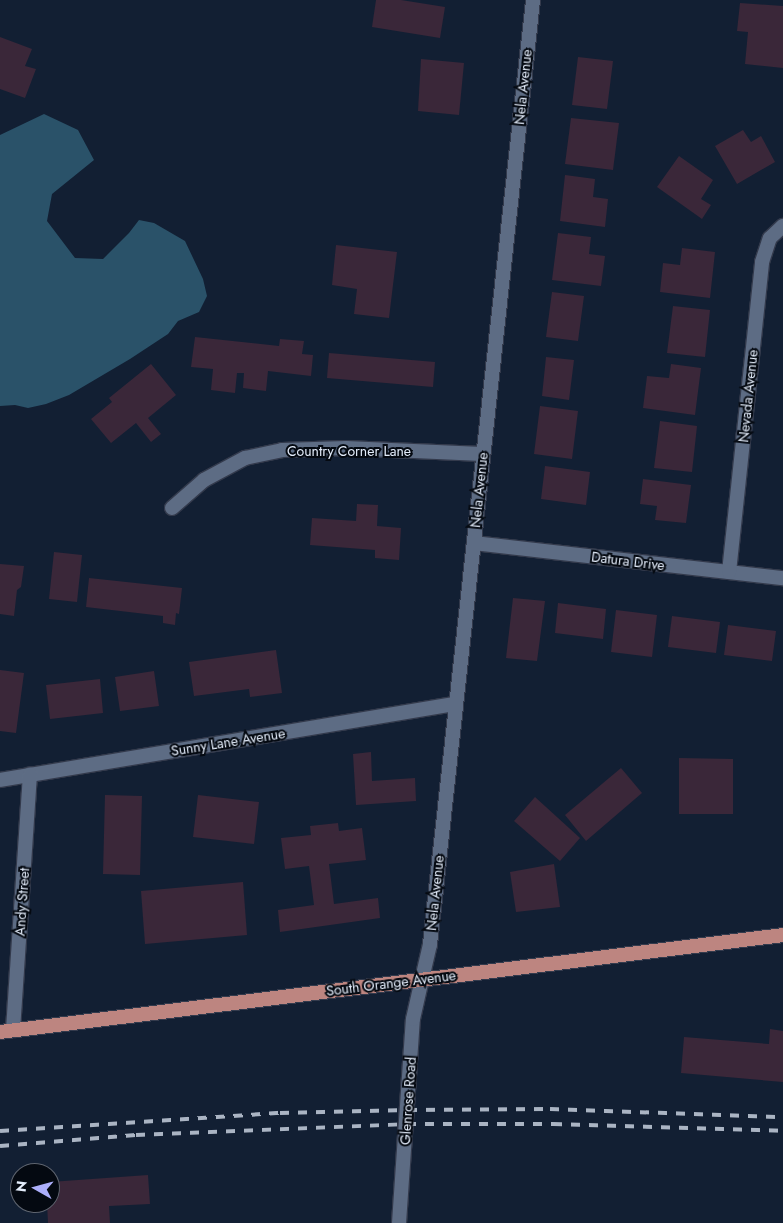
<!DOCTYPE html>
<style>
body{margin:0}
#map{position:relative;width:783px;height:1223px;overflow:hidden;background:#121f33;font-family:Jost,sans-serif}
div>[style]{position:absolute}
.water>*{inset:0;background:#2a5269}
.building>*{inset:0;background:#3a2739}
.roads{filter:drop-shadow(1px 0 #333a4c) drop-shadow(-1px 0 #333a4c) drop-shadow(0 1px #333a4c) drop-shadow(0 -1px #333a4c)}
.minor>*{height:14px;margin:-7px;padding:0 7px;transform-origin:7px;border-radius:7px;background:#5d6c84}
.tertiary>*{height:14px;margin:-7px;padding:0 7px;transform-origin:7px;border-radius:7px;background:#5d6c84}
.primary>*{height:14px;margin:-7px;padding:0 7px;transform-origin:7px;border-radius:7px;background:#bd8580}
.rail>*{height:4px;margin-top:-2px;transform-origin:0;background:repeating-linear-gradient(90deg,#aab4c3 0 9px,transparent 0 18px)}
span{translate:-50% -50%;white-space:nowrap;text-align:center;line-height:1.15;-webkit-text-stroke:4px #040911;paint-order:stroke}
.street-label{font-size:14px;color:#e4edfb}
.north{position:absolute;left:10px;top:1163px;width:50px;height:50px;box-sizing:border-box;background:#040911;border:1px solid #5e646f;border-radius:50%;rotate:277deg;font-size:14px;font-weight:700;line-height:20px;text-align:center;color:#e4edfb}
.north::after{content:'';display:block;margin:auto;width:18px;height:22px;background:#acaffb;clip-path:polygon(50% 0,100% 100%,50% 72%,0 100%)}
</style>
<div id="map">
<div class="water">
<i style="clip-path:polygon(44px 114px,78px 130px,94px 160px,52px 194px,47px 221px,75px 258px,103px 259px,129px 233px,139px 220px,154px 223px,185px 241px,203px 279px,207px 296px,199px 312px,178px 321px,168px 334px,130px 359px,69px 395px,46px 404px,28px 408px,15px 405px,0 406px,0 135px)"></i>
</div>
<div class="building">
<i style="clip-path:polygon(376px 0,401px 0,445px 7px,440px 38px,372px 27px)"></i>
<i style="clip-path:polygon(740px 3px,783px 6px,783px 68px,745px 64px,748px 32px,737px 31px)"></i>
<i style="clip-path:polygon(0 37px,32px 49px,25px 66px,36px 69px,25px 98px,0 89px)"></i>
<i style="clip-path:polygon(578px 57px,613px 61px,607px 109px,572px 105px)"></i>
<i style="clip-path:polygon(421px 59px,464px 63px,459px 115px,418px 111px)"></i>
<i style="clip-path:polygon(571px 118px,619px 123px,613px 170px,565px 164px)"></i>
<i style="clip-path:polygon(743px 130px,751px 142px,761px 136px,775px 162px,737px 184px,715px 146px)"></i>
<i style="clip-path:polygon(679px 156px,713px 180px,701px 199px,711px 205px,702px 219px,657px 187px)"></i>
<i style="clip-path:polygon(565px 175px,595px 179px,593px 197px,608px 199px,605px 227px,560px 221px)"></i>
<i style="clip-path:polygon(558px 233px,591px 237px,589px 254px,605px 256px,601px 286px,552px 280px)"></i>
<i style="clip-path:polygon(336px 245px,397px 252px,389px 318px,354px 314px,357px 289px,332px 285px)"></i>
<i style="clip-path:polygon(682px 248px,715px 252px,710px 298px,660px 292px,663px 263px,680px 265px)"></i>
<i style="clip-path:polygon(552px 292px,584px 296px,578px 341px,546px 337px)"></i>
<i style="clip-path:polygon(673px 306px,710px 310px,705px 357px,667px 353px)"></i>
<i style="clip-path:polygon(195px 337px,279px 346px,280px 339px,304px 341px,302px 354px,313px 355px,311px 376px,268px 371px,266px 391px,243px 388px,244px 373px,237px 373px,235px 393px,211px 390px,213px 369px,191px 367px)"></i>
<i style="clip-path:polygon(329px 353px,435px 362px,433px 387px,327px 378px)"></i>
<i style="clip-path:polygon(546px 357px,574px 360px,569px 400px,542px 396px)"></i>
<i style="clip-path:polygon(151px 364px,176px 395px,148px 418px,161px 434px,151px 442px,136px 423px,111px 443px,91px 419px,112px 402px,109px 398px)"></i>
<i style="clip-path:polygon(671px 364px,701px 368px,695px 415px,643px 408px,647px 376px,669px 378px)"></i>
<i style="clip-path:polygon(540px 406px,578px 411px,572px 459px,534px 454px)"></i>
<i style="clip-path:polygon(660px 421px,697px 426px,692px 472px,654px 468px)"></i>
<i style="clip-path:polygon(545px 466px,590px 472px,586px 505px,541px 499px)"></i>
<i style="clip-path:polygon(643px 479px,691px 485px,686px 523px,655px 520px,657px 506px,640px 504px)"></i>
<i style="clip-path:polygon(357px 504px,378px 505px,377px 526px,401px 528px,399px 560px,375px 558px,375px 550px,310px 545px,312px 518px,356px 521px)"></i>
<i style="clip-path:polygon(54px 552px,82px 555px,77px 602px,49px 599px)"></i>
<i style="clip-path:polygon(0 564px,24px 566px,21px 587px,17px 590px,14px 616px,0 614px)"></i>
<i style="clip-path:polygon(89px 578px,182px 588px,179px 614px,176px 613px,175px 625px,163px 623px,163px 616px,86px 607px)"></i>
<i style="clip-path:polygon(513px 598px,545px 601px,537px 661px,506px 658px)"></i>
<i style="clip-path:polygon(558px 603px,606px 609px,603px 639px,555px 633px)"></i>
<i style="clip-path:polygon(616px 610px,657px 615px,652px 657px,611px 652px)"></i>
<i style="clip-path:polygon(672px 616px,720px 622px,716px 653px,668px 647px)"></i>
<i style="clip-path:polygon(728px 625px,776px 631px,772px 661px,724px 655px)"></i>
<i style="clip-path:polygon(276px 650px,282px 693px,250px 697px,249px 689px,194px 696px,189px 662px)"></i>
<i style="clip-path:polygon(0 670px,24px 673px,16px 733px,0 731px)"></i>
<i style="clip-path:polygon(154px 671px,159px 706px,120px 711px,115px 677px)"></i>
<i style="clip-path:polygon(100px 679px,103px 713px,50px 719px,46px 685px)"></i>
<i style="clip-path:polygon(371px 752px,372px 781px,415px 778px,416px 801px,356px 805px,353px 754px)"></i>
<i style="clip-path:polygon(679px 758px,733px 759px,733px 814px,679px 814px)"></i>
<i style="clip-path:polygon(621px 768px,642px 793px,586px 841px,565px 815px)"></i>
<i style="clip-path:polygon(105px 795px,142px 796px,140px 875px,103px 874px)"></i>
<i style="clip-path:polygon(198px 795px,259px 802px,254px 844px,193px 837px)"></i>
<i style="clip-path:polygon(535px 797px,580px 838px,560px 861px,514px 821px)"></i>
<i style="clip-path:polygon(338px 823px,339px 831px,362px 828px,366px 860px,329px 864px,334px 904px,378px 898px,380px 918px,280px 932px,278px 910px,314px 905px,309px 866px,285px 869px,281px 838px,311px 835px,310px 826px)"></i>
<i style="clip-path:polygon(554px 864px,560px 907px,516px 912px,510px 872px)"></i>
<i style="clip-path:polygon(243px 882px,247px 935px,145px 944px,141px 891px)"></i>
<i style="clip-path:polygon(770px 1029px,783px 1031px,783px 1082px,681px 1073px,684px 1037px,769px 1044px)"></i>
<i style="clip-path:polygon(148px 1175px,150px 1204px,109px 1206px,110px 1223px,48px 1223px,47px 1203px,50px 1203px,50px 1182px)"></i>
</div>
<div class="roads">
<div class="minor">
<i style="left:172px;top:508px;width:43px;rotate:-41.2deg"></i>
<i style="left:204px;top:480px;width:47px;rotate:-28.2deg"></i>
<i style="left:245px;top:458px;width:38px;rotate:-12deg"></i>
<i style="left:282px;top:450px;width:64px;rotate:-1.8deg"></i>
<i style="left:346px;top:448px;width:136px;rotate:2.5deg"></i>
<i style="left:474px;top:543px;width:311px;rotate:6.5deg"></i>
<i style="left:729px;top:572px;width:312px;rotate:-83.9deg"></i>
<i style="left:762px;top:262px;width:25px;rotate:-72deg"></i>
<i style="left:770px;top:238px;width:18px;rotate:-43deg"></i>
<i style="left:0;top:780px;width:461px;rotate:-9.5deg"></i>
<i style="left:13px;top:1030px;width:256px;rotate:-86.2deg"></i>
<i style="left:399px;top:1223px;width:204px;rotate:-86.1deg"></i>
<i style="left:413px;top:1019px;width:41px;rotate:-77.3deg"></i>
</div>
<div class="tertiary">
<i style="left:422px;top:979px;width:36px;rotate:-77deg"></i>
<i style="left:430px;top:944px;width:950px;rotate:-83.77deg"></i>
</div>
<div class="primary">
<i style="left:0;top:1032px;width:789px;rotate:-7.06deg"></i>
</div>
</div>
<div class="rail">
<i style="left:0;top:1131px;width:281px;rotate:-3.7deg"></i>
<i style="left:280px;top:1113px;width:128px;rotate:-1.3deg"></i>
<i style="left:408px;top:1110px;width:142px;rotate:-0.4deg"></i>
<i style="left:550px;top:1109px;width:233px;rotate:2deg"></i>
<i style="left:0;top:1146px;width:136px;rotate:-4.6deg"></i>
<i style="left:136px;top:1135px;width:271px;rotate:-2.3deg"></i>
<i style="left:407px;top:1124px;width:146px"></i>
<i style="left:553px;top:1124px;width:230px;rotate:1.7deg"></i>
</div>
<div class="street-label">
<span style="left:523px;top:87px;rotate:-84deg">Nela Avenue</span>
<span style="left:748px;top:396px;rotate:-84deg">Nevada Avenue</span>
<span style="left:349px;top:451px">Country Corner Lane</span>
<span style="left:479px;top:490px;rotate:-84deg">Nela Avenue</span>
<span style="left:628px;top:561px;rotate:7deg">Datura Drive</span>
<span style="left:228px;top:742px;rotate:-9deg">Sunny Lane Avenue</span>
<span style="left:435px;top:893px;rotate:-84deg">Nela Avenue</span>
<span style="left:22px;top:902px;rotate:-86deg">Andy Street</span>
<span style="left:391px;top:983px;rotate:-7deg">South Orange Avenue</span>
<span style="left:408px;top:1101px;rotate:-86deg">Glenrose Road</span>
</div>
<div class="north">N</div>
</div>
